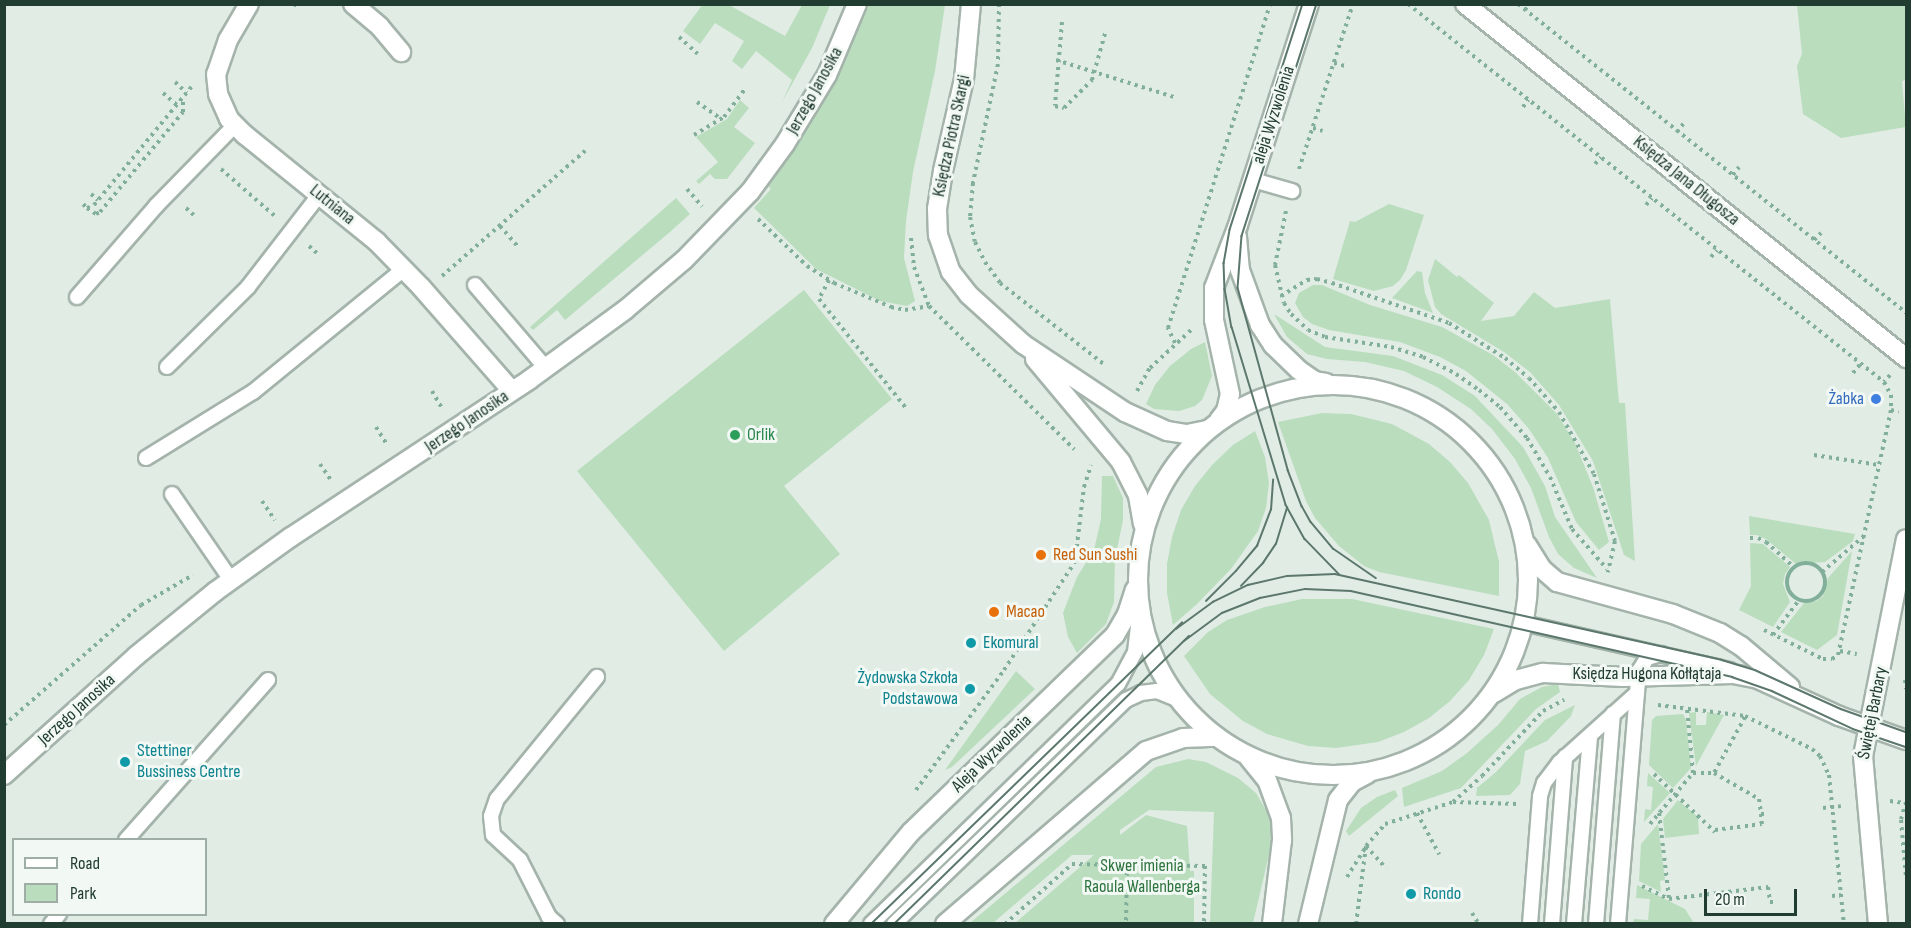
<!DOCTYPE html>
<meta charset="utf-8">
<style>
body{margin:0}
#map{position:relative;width:1911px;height:928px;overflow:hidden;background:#e1ece5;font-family:"Sofia Sans Condensed",sans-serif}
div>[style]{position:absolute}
.green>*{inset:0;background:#baddbe}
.path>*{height:4px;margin-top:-2px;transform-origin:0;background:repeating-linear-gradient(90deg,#82af9a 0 3px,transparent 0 7.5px)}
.path>.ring{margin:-2px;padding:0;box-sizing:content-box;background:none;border:4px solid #82af9a;border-radius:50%}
.roads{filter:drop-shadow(2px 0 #a4b4ab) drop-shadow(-2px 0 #a4b4ab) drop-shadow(0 2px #a4b4ab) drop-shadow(0 -2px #a4b4ab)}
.lane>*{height:14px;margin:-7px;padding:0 7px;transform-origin:7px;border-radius:7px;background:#fff}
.street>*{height:18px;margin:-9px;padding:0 9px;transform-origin:9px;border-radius:9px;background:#fff}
.secondary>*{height:18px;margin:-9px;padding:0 9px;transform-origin:9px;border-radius:9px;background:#fff}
.secondary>.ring{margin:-9px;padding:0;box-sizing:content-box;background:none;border:18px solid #fff;border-radius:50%}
.tram>*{height:1.5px;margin:-0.75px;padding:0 0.75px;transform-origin:0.75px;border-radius:0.75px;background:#5c786c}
.dots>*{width:16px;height:16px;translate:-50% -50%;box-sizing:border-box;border:3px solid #f2f8f4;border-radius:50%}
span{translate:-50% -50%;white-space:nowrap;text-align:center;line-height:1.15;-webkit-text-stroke:6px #f2f8f4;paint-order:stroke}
.street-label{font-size:18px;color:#213c31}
.shop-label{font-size:18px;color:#366cbe}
.right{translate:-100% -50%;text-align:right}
.leisure-label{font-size:18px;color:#27864d}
.left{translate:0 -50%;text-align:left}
.food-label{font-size:18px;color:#c56008}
.culture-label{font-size:18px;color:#0d838f}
.park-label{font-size:18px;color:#2c733d}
.frame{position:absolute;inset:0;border:6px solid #213c31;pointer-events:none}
.legend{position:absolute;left:12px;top:838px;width:195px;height:78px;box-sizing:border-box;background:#f2f8f4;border:2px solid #9eada6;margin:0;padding:8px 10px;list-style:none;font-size:18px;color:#213c31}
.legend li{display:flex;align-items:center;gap:12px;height:30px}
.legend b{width:30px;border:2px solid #9eada6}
.scale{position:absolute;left:1704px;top:889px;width:93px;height:27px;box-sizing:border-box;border:3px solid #213c31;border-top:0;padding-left:8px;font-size:18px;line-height:21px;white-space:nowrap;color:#213c31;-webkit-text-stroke:4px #f2f8f4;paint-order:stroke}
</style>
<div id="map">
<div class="green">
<i style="clip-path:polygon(703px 4px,729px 5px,785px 36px,802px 5px,830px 5px,812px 48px,782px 102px,792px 80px,756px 51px,742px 69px,732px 61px,744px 41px,715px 23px,700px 44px,683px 31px)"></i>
<i style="clip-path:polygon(865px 5px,945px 5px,935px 71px,913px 172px,906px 221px,904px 258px,915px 301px,907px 306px,880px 301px,816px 269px,754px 208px,771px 189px,766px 184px,819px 106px,840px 65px)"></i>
<i style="clip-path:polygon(1797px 5px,1906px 5px,1906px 80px,1902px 81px,1906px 127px,1841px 138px,1803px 114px,1797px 66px,1802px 54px)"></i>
<i style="clip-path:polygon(740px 100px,749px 108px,734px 127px,755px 143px,727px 179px,715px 179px,710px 174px,699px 184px,696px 181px,718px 162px,696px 137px,727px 119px)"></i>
<i style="clip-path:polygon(676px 198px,690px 214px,670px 232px,565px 320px,557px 310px,533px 330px,530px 327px)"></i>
<i style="clip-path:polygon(1389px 204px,1424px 215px,1406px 270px,1400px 280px,1393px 286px,1374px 291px,1333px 279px,1350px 221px,1355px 222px)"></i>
<i style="clip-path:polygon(1435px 259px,1457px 277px,1459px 275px,1494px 303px,1481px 321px,1514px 316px,1534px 292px,1555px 308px,1610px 299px,1619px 403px,1625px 403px,1635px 561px,1624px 555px,1593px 461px,1559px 405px,1530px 372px,1504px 352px,1441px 314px,1435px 307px,1428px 280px)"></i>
<i style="clip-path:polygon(1417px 271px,1422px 272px,1425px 293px,1433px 313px,1392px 298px)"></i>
<i style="clip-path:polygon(1313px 285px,1322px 285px,1370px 305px,1442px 327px,1493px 355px,1515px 372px,1557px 414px,1575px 443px,1593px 487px,1609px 542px,1599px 550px,1576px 522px,1548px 458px,1529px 429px,1507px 404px,1466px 371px,1440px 357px,1400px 342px,1329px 330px,1312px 324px,1303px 317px,1295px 303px,1299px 293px)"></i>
<i style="clip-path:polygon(804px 290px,892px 399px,784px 486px,840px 554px,724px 651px,577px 471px)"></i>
<i style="clip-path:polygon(1274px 314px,1325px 347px,1393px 356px,1442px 375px,1475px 396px,1523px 447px,1545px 486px,1555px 517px,1597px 578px,1574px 568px,1558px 554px,1549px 537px,1531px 488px,1515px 459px,1492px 429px,1471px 409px,1437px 387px,1404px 371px,1365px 362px,1327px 359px,1307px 354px,1287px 337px)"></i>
<i style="clip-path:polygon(1205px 342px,1212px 376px,1202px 400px,1195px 406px,1179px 411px,1154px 409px,1146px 404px,1155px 385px,1170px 366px,1191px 349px)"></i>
<i style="clip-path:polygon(1322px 413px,1351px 414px,1392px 424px,1429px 444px,1450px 462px,1468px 483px,1489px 520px,1499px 562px,1499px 596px,1379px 572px,1364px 566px,1339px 546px,1315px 518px,1306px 501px,1278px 422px)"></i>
<i style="clip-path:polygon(1255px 431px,1265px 457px,1269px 483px,1266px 508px,1258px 531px,1231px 569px,1197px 604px,1173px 625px,1167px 593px,1167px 564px,1172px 537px,1181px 510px,1195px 486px,1213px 464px,1233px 445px)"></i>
<i style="clip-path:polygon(1102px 476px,1113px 476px,1123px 498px,1123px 520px,1115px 559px,1114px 602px,1106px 624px,1077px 653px,1068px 637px,1063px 613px,1077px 577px,1094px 550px,1101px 519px)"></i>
<i style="clip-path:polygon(1749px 516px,1767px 519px,1855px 534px,1853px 541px,1825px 562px,1796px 564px,1766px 539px,1757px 535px,1750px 535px)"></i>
<i style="clip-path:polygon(1750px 543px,1763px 544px,1790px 567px,1785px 574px,1783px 584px,1790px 602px,1773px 627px,1739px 610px,1751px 586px)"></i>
<i style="clip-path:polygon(1852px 551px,1837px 635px,1817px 650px,1781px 632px,1804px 603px,1816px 601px,1823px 596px,1828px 578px)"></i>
<i style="clip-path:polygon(1302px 599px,1352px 599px,1494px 629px,1484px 655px,1469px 680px,1450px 701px,1429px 718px,1404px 732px,1378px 742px,1336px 748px,1308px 746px,1267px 734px,1243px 721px,1210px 694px,1184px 656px,1208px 632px,1227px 620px,1265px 607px)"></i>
<i style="clip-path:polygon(1016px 671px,1035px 689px,952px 767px,945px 770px)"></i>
<i style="clip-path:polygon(1558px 684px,1560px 692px,1536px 709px,1461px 788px,1404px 807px,1402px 788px,1442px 771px,1467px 753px,1498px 725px,1520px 699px,1542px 687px)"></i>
<i style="clip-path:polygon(1575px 705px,1571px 716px,1547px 741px,1525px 751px,1520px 784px,1510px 795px,1476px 796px,1477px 788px,1496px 772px,1545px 720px)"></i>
<i style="clip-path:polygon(1696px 712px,1696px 725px,1706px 725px,1707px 712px,1724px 715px,1696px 766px,1689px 713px)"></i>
<i style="clip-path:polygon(1683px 714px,1686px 720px,1691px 768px,1673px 788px,1649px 765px,1652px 720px,1656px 716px)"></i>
<i style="clip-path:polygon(1188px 759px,1206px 762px,1238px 778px,1256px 793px,1267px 812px,1271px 823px,1271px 846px,1253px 923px,1210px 923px,1214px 812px,1149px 810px,1120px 830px,1120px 835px,1146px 815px,1187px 826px,1190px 871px,1194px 871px,1194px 923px,1015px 923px,1094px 855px,1072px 855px,993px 923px,970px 923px,1156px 767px)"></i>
<i style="clip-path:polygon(1648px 773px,1670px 793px,1644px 822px,1645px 809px,1651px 810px,1653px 787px,1647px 786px)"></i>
<i style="clip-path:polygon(1395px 790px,1398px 796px,1349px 836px,1346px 831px,1361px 808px,1377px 797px)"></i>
<i style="clip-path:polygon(1678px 800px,1698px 817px,1699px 834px,1665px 838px,1663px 819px)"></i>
<i style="clip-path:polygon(1658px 824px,1665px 880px,1660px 881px,1661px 892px,1639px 881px,1641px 844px)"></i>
<i style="clip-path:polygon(1637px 885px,1685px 909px,1694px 923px,1633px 923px,1634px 919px,1648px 920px,1650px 899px,1636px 898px)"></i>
</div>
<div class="path">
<i style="left:294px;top:4px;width:6px;rotate:39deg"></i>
<i style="left:999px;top:4px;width:60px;rotate:91deg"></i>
<i style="left:998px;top:64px;width:122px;rotate:101.9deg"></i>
<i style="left:973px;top:183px;width:34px;rotate:95deg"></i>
<i style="left:970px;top:217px;width:25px;rotate:79deg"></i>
<i style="left:975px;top:242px;width:22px;rotate:63deg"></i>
<i style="left:985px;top:262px;width:26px;rotate:54deg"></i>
<i style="left:1000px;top:283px;width:133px;rotate:38deg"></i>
<i style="left:1408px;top:4px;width:608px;rotate:38.45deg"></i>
<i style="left:1518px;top:4px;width:496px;rotate:38.5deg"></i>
<i style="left:1525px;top:10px;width:7px;rotate:-56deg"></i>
<i style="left:1062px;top:22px;width:84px;rotate:94.8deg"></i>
<i style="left:1055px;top:106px;width:9px;rotate:13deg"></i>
<i style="left:1064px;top:108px;width:40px;rotate:-45deg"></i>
<i style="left:1092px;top:80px;width:52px;rotate:-74.4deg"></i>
<i style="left:679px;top:37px;width:25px;rotate:42deg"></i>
<i style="left:1056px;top:60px;width:124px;rotate:17.4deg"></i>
<i style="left:1334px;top:63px;width:11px;rotate:15deg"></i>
<i style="left:175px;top:82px;width:16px;rotate:43deg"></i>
<i style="left:163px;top:93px;width:18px;rotate:41deg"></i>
<i style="left:697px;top:102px;width:29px;rotate:35deg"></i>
<i style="left:1523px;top:107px;width:9px;rotate:-54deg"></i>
<i style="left:1313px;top:128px;width:10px;rotate:17deg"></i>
<i style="left:1677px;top:132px;width:11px;rotate:-52deg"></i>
<i style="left:694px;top:135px;width:35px;rotate:-31deg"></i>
<i style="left:724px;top:117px;width:35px;rotate:-53deg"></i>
<i style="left:1595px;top:164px;width:9px;rotate:-49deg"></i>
<i style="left:221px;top:169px;width:73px;rotate:41.1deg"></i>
<i style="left:1299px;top:169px;width:174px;rotate:-71.9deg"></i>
<i style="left:1733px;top:175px;width:10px;rotate:-53deg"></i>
<i style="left:687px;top:189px;width:23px;rotate:49deg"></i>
<i style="left:91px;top:194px;width:9px;rotate:41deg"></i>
<i style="left:83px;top:204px;width:6px;rotate:45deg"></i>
<i style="left:87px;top:208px;width:8px;rotate:-23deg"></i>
<i style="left:94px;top:205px;width:154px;rotate:-50.5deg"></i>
<i style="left:1646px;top:205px;width:9px;rotate:-49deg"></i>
<i style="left:87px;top:208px;width:11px;rotate:34deg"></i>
<i style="left:96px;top:214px;width:4px;rotate:-27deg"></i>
<i style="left:100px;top:212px;width:130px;rotate:-50.3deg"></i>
<i style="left:183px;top:112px;width:13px;rotate:-90deg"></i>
<i style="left:186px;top:208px;width:12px;rotate:42deg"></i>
<i style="left:1286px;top:211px;width:55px;rotate:101.5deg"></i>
<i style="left:1275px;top:265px;width:39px;rotate:77deg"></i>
<i style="left:1284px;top:303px;width:13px;rotate:58deg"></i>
<i style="left:1291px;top:314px;width:23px;rotate:43deg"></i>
<i style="left:1308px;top:330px;width:18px;rotate:22deg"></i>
<i style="left:1325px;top:337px;width:67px;rotate:8.6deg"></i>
<i style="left:1391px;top:347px;width:34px;rotate:17deg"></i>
<i style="left:1423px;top:357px;width:37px;rotate:27deg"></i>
<i style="left:1456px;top:374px;width:28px;rotate:35deg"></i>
<i style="left:1479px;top:390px;width:27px;rotate:39deg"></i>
<i style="left:1500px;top:407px;width:41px;rotate:48.9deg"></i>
<i style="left:1527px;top:438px;width:45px;rotate:59.5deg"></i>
<i style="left:1550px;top:477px;width:56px;rotate:67.1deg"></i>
<i style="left:1572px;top:529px;width:53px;rotate:48.8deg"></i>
<i style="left:758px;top:219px;width:68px;rotate:43.8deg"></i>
<i style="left:807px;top:266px;width:32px;rotate:32deg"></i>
<i style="left:834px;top:283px;width:62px;rotate:22.8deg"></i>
<i style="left:891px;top:307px;width:14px;rotate:12deg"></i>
<i style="left:905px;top:310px;width:24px;rotate:-9deg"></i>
<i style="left:500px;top:226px;width:28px;rotate:49deg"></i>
<i style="left:911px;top:238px;width:29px;rotate:84deg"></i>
<i style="left:914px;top:267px;width:42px;rotate:69deg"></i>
<i style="left:929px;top:306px;width:204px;rotate:44.6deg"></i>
<i style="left:1814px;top:240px;width:10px;rotate:-45deg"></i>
<i style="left:309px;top:246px;width:13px;rotate:42deg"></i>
<i style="left:1711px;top:257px;width:9px;rotate:-49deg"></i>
<i style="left:442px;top:276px;width:191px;rotate:-41.2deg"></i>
<i style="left:829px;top:280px;width:21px;rotate:118deg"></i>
<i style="left:819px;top:299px;width:139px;rotate:51.4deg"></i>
<i style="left:1281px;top:296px;width:31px;rotate:-32deg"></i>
<i style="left:1307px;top:280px;width:10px;rotate:-6deg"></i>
<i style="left:1317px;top:279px;width:16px;rotate:15deg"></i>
<i style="left:1332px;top:283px;width:124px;rotate:18.9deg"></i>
<i style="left:1449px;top:323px;width:66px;rotate:32deg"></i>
<i style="left:1505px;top:358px;width:31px;rotate:40deg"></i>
<i style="left:1529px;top:378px;width:45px;rotate:48.6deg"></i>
<i style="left:1559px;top:412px;width:71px;rotate:60.6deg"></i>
<i style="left:1594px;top:474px;width:70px;rotate:72.6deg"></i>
<i style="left:1615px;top:541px;width:32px;rotate:103deg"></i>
<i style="left:1175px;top:343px;width:17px;rotate:-115deg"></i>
<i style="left:1168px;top:328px;width:340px;rotate:-72.5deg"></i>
<i style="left:1853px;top:373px;width:13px;rotate:-51deg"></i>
<i style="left:1890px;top:375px;width:9px;rotate:131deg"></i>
<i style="left:1884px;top:382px;width:15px;rotate:62deg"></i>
<i style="left:1891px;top:395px;width:15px;rotate:90deg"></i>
<i style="left:1891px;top:410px;width:8px;rotate:14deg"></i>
<i style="left:432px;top:391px;width:20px;rotate:60deg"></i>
<i style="left:1137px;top:391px;width:26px;rotate:-61deg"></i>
<i style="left:1150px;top:368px;width:56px;rotate:-42.8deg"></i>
<i style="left:376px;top:427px;width:22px;rotate:58deg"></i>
<i style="left:1814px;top:455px;width:66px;rotate:8.7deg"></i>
<i style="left:320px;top:464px;width:22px;rotate:56deg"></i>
<i style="left:262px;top:501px;width:23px;rotate:56deg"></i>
<i style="left:1750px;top:538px;width:8px"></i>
<i style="left:1758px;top:538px;width:9px;rotate:27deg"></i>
<i style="left:1766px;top:542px;width:38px;rotate:42deg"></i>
<i class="ring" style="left:1787px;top:563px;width:34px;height:34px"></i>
<i style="left:1822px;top:572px;width:55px;rotate:-40.6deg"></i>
<i style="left:1764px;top:630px;width:66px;rotate:26.2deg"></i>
<i style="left:1823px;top:659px;width:9px"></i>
<i style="left:1832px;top:659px;width:7px;rotate:-34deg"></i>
<i style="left:1838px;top:655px;width:251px;rotate:-77.8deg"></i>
<i style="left:1773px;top:635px;width:44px;rotate:-53.4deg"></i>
<i style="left:1840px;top:651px;width:17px;rotate:10deg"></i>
<i style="left:1905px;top:680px;width:9px;rotate:84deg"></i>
<i style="left:1658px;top:705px;width:88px;rotate:7.2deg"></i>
<i style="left:1745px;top:716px;width:75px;rotate:26.2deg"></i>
<i style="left:1812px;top:749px;width:11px;rotate:41deg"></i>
<i style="left:1820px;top:756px;width:21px;rotate:65deg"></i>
<i style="left:1829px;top:775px;width:150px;rotate:84.3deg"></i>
<i style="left:1745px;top:717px;width:64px;rotate:119deg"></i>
<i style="left:1714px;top:773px;width:52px;rotate:30deg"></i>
<i style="left:1759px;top:799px;width:15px;rotate:82deg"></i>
<i style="left:1761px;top:814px;width:3px"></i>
<i style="left:4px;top:725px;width:182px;rotate:-41.2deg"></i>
<i style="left:141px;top:605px;width:60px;rotate:-30deg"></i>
<i style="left:1693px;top:773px;width:21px"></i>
<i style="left:1654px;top:774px;width:84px;rotate:43.6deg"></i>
<i style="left:916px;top:790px;width:149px;rotate:-53.7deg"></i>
<i style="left:1004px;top:670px;width:129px;rotate:-56.7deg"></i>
<i style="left:1075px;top:562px;width:76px;rotate:-83.2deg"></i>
<i style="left:1084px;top:487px;width:23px;rotate:-72deg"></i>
<i style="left:1890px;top:801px;width:15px;rotate:8deg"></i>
<i style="left:1453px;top:802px;width:39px;rotate:-42deg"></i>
<i style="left:1482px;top:776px;width:89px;rotate:-46.8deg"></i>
<i style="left:1543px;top:711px;width:24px;rotate:-28deg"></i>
<i style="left:1906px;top:802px;width:19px;rotate:106deg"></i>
<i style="left:1901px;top:820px;width:57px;rotate:85deg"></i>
<i style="left:1823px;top:808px;width:18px;rotate:-6deg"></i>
<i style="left:1417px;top:813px;width:47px;rotate:61.8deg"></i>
<i style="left:1659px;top:813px;width:86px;rotate:83.3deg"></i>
<i style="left:1650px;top:824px;width:67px;rotate:-49.9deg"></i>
<i style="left:1693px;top:773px;width:65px;rotate:-95.3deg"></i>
<i style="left:1715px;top:830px;width:47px;rotate:-7.3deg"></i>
<i style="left:1762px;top:824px;width:10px;rotate:-96deg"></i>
<i style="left:1127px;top:865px;width:78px;rotate:0.7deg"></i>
<i style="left:1205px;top:866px;width:58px;rotate:91deg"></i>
<i style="left:1347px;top:877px;width:36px;rotate:-58deg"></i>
<i style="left:1366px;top:846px;width:30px;rotate:48deg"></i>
<i style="left:1642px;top:886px;width:30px;rotate:26deg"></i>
<i style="left:1669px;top:899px;width:100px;rotate:-6.9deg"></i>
<i style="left:1768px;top:887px;width:15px;rotate:82deg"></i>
<i style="left:1770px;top:902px;width:4px"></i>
<i style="left:1832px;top:896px;width:9px;rotate:-6deg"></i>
<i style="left:1472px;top:913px;width:13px;rotate:58deg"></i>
<i style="left:1005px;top:924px;width:90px;rotate:-41.8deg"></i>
<i style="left:1072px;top:864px;width:55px;rotate:1deg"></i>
<i style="left:1127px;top:865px;width:59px;rotate:91deg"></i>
<i style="left:1356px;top:924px;width:79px;rotate:-82.7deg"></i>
<i style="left:1366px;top:846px;width:29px;rotate:-49deg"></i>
<i style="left:1385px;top:824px;width:71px;rotate:-17.9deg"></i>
<i style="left:1453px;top:802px;width:65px;rotate:1.8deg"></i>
</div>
<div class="roads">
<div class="lane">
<i style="left:1253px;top:180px;width:41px;rotate:15.8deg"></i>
<i style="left:475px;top:285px;width:109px;rotate:49.5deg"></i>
<i style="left:77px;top:297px;width:121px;rotate:-49deg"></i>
<i style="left:156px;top:206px;width:113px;rotate:-45.7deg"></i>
<i style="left:167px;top:367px;width:114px;rotate:-44.6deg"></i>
<i style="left:248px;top:287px;width:116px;rotate:-52.3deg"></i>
<i style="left:146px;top:458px;width:126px;rotate:-31.7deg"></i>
<i style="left:253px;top:392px;width:195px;rotate:-39.2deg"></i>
<i style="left:172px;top:494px;width:104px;rotate:55.5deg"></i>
<i style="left:1523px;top:623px;width:212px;rotate:12.8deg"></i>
<i style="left:126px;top:840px;width:214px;rotate:-48.4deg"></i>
<i style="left:51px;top:924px;width:13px;rotate:-51deg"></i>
<i style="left:557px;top:924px;width:11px;rotate:-139deg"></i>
<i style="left:549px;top:917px;width:64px;rotate:-117deg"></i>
<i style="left:520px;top:860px;width:37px;rotate:-137deg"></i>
<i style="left:493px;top:835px;width:19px;rotate:-96deg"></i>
<i style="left:491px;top:816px;width:18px;rotate:-71deg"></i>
<i style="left:497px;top:799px;width:158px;rotate:-50.7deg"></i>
<i style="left:871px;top:924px;width:344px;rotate:-44.2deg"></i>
<i style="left:1118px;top:684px;width:36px;rotate:-62deg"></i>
<i style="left:1135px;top:652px;width:43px;rotate:-83.4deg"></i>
<i style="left:894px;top:924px;width:322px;rotate:-44deg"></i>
<i style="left:1126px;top:700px;width:17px;rotate:-25deg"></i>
<i style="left:1141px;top:693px;width:16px;rotate:-7deg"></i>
<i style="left:1157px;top:691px;width:24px;rotate:22deg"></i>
<i style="left:1530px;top:924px;width:128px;rotate:-85.5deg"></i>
<i style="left:1540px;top:796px;width:14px;rotate:-73deg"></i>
<i style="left:1544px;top:783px;width:26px;rotate:-53deg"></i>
<i style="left:1560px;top:762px;width:103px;rotate:-41.9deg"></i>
<i style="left:1552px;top:924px;width:168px;rotate:-85.5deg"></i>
<i style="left:1574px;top:924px;width:189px;rotate:-85.1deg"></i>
<i style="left:1596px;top:924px;width:211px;rotate:-85.4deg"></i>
<i style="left:1618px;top:924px;width:254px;rotate:-85.3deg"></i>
<i style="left:1639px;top:671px;width:15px;rotate:-58deg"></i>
<i style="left:1647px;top:658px;width:15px;rotate:-16deg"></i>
</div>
<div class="street">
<i style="left:249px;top:4px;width:42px;rotate:120.3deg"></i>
<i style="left:228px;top:40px;width:36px;rotate:109deg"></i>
<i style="left:216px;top:74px;width:20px;rotate:84deg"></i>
<i style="left:218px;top:94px;width:27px;rotate:66deg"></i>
<i style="left:229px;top:119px;width:23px;rotate:45deg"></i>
<i style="left:245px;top:135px;width:169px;rotate:39deg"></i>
<i style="left:376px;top:241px;width:64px;rotate:45.6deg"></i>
<i style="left:421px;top:287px;width:138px;rotate:48.8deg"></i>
<i style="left:353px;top:4px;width:35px;rotate:40deg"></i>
<i style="left:380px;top:27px;width:33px;rotate:50deg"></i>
<i style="left:1465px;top:4px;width:566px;rotate:38.75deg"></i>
<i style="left:4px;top:775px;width:178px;rotate:-42deg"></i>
<i style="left:136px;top:656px;width:103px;rotate:-39.1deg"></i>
<i style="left:216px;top:591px;width:92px;rotate:-35.8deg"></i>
<i style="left:291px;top:537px;width:285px;rotate:-33.4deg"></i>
<i style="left:529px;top:380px;width:119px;rotate:-36.1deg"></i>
<i style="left:625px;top:310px;width:77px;rotate:-40.3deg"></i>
<i style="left:684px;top:260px;width:95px;rotate:-45.9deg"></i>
<i style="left:750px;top:192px;width:59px;rotate:-53.9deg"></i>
<i style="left:785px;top:144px;width:81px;rotate:-58.7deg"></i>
<i style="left:827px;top:75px;width:77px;rotate:-67.1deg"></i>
<i style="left:1878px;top:924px;width:169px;rotate:-95.1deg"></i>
<i style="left:1863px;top:756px;width:221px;rotate:-78.8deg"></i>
</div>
<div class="secondary">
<i style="left:971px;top:4px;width:75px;rotate:95.3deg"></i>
<i style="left:964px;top:79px;width:94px;rotate:102.9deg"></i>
<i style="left:943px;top:171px;width:38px;rotate:99deg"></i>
<i style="left:937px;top:209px;width:26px;rotate:88deg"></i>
<i style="left:938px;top:235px;width:39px;rotate:71deg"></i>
<i style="left:951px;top:272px;width:29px;rotate:52deg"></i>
<i style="left:969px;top:295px;width:73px;rotate:42.2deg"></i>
<i style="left:1023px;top:344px;width:123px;rotate:33.7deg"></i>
<i style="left:1125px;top:412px;width:46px;rotate:24.3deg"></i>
<i style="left:1167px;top:431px;width:20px;rotate:9deg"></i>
<i style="left:1187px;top:434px;width:20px;rotate:-11deg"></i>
<i style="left:1237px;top:237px;width:33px;rotate:85deg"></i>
<i style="left:1240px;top:270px;width:59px;rotate:70deg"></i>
<i style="left:1260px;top:325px;width:24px;rotate:57deg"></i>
<i style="left:1273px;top:345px;width:36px;rotate:44deg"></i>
<i style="left:1299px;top:370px;width:19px;rotate:35deg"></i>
<i style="left:1315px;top:381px;width:11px;rotate:10deg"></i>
<i style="left:1035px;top:359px;width:134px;rotate:50.1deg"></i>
<i style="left:1121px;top:462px;width:38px;rotate:63deg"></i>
<i style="left:1138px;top:496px;width:28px;rotate:80deg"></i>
<i class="ring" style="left:1138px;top:385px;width:372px;height:372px"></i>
<i style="left:1219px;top:420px;width:11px;rotate:-52deg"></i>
<i style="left:1226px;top:411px;width:17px;rotate:-77deg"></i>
<i style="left:1230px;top:394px;width:76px;rotate:-102.2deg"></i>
<i style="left:1214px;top:320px;width:32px;rotate:-90deg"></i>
<i style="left:1214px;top:288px;width:67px;rotate:-69.1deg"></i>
<i style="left:1238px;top:225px;width:232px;rotate:-72.2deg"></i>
<i style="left:1527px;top:545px;width:28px;rotate:58deg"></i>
<i style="left:1542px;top:569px;width:20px;rotate:41deg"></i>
<i style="left:1557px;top:582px;width:120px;rotate:15.4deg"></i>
<i style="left:1673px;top:614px;width:51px;rotate:22deg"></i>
<i style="left:1720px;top:633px;width:25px;rotate:32deg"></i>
<i style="left:1741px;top:646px;width:64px;rotate:39.9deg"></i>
<i style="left:1494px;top:693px;width:26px;rotate:-31deg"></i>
<i style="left:1516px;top:680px;width:28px;rotate:-15deg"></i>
<i style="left:1543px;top:673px;width:80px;rotate:2.9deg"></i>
<i style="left:1623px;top:677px;width:110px;rotate:-1.6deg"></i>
<i style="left:1733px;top:674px;width:25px;rotate:11deg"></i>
<i style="left:1758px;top:679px;width:89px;rotate:24.6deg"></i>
<i style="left:1839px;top:716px;width:71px;rotate:19.7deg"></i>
<i style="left:1249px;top:758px;width:28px;rotate:51deg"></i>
<i style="left:1267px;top:780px;width:40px;rotate:69.8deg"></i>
<i style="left:1281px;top:818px;width:22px;rotate:87deg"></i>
<i style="left:1282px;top:840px;width:85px;rotate:96.8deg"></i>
<i style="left:834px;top:924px;width:120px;rotate:-50.1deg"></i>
<i style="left:911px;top:832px;width:284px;rotate:-44deg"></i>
<i style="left:1115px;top:635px;width:24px;rotate:-60deg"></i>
<i style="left:1127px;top:614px;width:26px;rotate:-72deg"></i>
<i style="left:945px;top:924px;width:265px;rotate:-40.7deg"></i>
<i style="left:1146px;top:751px;width:39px;rotate:-19deg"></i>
<i style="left:1183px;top:738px;width:34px;rotate:-2deg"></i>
<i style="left:1308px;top:924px;width:128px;rotate:-76.4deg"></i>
<i style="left:1338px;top:800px;width:23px;rotate:-52deg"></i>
<i style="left:1352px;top:782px;width:17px;rotate:-28deg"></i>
</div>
</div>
<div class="tram">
<i style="left:1303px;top:4px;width:237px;rotate:107.9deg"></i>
<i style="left:1230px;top:230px;width:34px;rotate:100deg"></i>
<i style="left:1224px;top:263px;width:26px;rotate:88deg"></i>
<i style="left:1225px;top:289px;width:39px;rotate:80deg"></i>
<i style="left:1232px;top:327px;width:186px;rotate:73.1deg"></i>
<i style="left:1286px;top:505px;width:39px;rotate:61deg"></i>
<i style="left:1305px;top:539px;width:50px;rotate:45.8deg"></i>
<i style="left:1317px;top:4px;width:244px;rotate:107.9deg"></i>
<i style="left:1242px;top:236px;width:52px;rotate:94.4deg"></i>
<i style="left:1238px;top:288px;width:189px;rotate:74.6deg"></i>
<i style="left:1288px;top:470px;width:39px;rotate:69deg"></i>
<i style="left:1302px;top:506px;width:18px;rotate:61deg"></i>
<i style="left:1311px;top:522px;width:35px;rotate:50deg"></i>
<i style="left:1334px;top:549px;width:51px;rotate:34.6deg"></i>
<i style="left:1241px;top:586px;width:32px;rotate:-46deg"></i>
<i style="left:1263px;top:563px;width:23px;rotate:-56deg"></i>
<i style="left:1276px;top:544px;width:38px;rotate:-73deg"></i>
<i style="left:1206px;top:601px;width:42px;rotate:-45deg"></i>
<i style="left:1236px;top:571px;width:33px;rotate:-50deg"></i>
<i style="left:1257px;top:546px;width:39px;rotate:-69deg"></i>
<i style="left:1271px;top:510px;width:30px;rotate:-86deg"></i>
<i style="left:1176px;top:629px;width:46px;rotate:-36.1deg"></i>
<i style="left:1213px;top:602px;width:39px;rotate:-26deg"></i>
<i style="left:1248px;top:585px;width:40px;rotate:-13deg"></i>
<i style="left:1287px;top:576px;width:48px;rotate:-2.4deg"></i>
<i style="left:1335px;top:574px;width:396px;rotate:12.5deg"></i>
<i style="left:1722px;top:660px;width:34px;rotate:17deg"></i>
<i style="left:1755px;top:670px;width:94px;rotate:24.4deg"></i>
<i style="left:1841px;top:709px;width:69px;rotate:19.5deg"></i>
<i style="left:1184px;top:641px;width:47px;rotate:-36.4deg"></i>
<i style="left:1222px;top:613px;width:41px;rotate:-21.5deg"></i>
<i style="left:1260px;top:598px;width:46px;rotate:-11.3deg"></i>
<i style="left:1305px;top:589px;width:46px;rotate:2.5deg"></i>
<i style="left:1351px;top:591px;width:391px;rotate:12.7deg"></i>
<i style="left:1732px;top:677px;width:42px;rotate:19.3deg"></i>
<i style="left:1772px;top:691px;width:89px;rotate:25.1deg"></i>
<i style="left:1853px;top:729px;width:56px;rotate:18.8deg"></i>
<i style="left:871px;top:924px;width:433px;rotate:-44.1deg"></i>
<i style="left:894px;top:924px;width:412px;rotate:-44.3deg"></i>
</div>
<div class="dots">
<i style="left:1876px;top:399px;background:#3f7fe0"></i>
<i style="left:735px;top:435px;background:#2e9e5b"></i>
<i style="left:1041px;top:555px;background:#e8710a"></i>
<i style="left:994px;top:612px;background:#e8710a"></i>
<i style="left:971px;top:643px;background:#0f9aa8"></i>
<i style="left:970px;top:689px;background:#0f9aa8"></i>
<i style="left:125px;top:762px;background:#0f9aa8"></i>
<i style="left:1411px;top:894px;background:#0f9aa8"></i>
</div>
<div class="street-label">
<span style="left:815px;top:91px;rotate:-61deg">Jerzego Janosika</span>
<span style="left:1274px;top:115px;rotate:-72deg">aleja Wyzwolenia</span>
<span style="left:952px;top:136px;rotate:-78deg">Księdza Piotra Skargi</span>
<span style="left:1686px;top:181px;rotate:39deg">Księdza Jana Długosza</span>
<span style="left:332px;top:205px;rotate:39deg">Lutniana</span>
<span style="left:467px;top:422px;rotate:-34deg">Jerzego Janosika</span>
<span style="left:1647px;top:674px">Księdza Hugona Kołłątaja</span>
<span style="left:77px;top:710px;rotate:-42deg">Jerzego Janosika</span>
<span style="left:1873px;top:713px;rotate:-79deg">Świętej Barbary</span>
<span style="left:992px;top:754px;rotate:-44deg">Aleja Wyzwolenia</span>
</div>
<div class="shop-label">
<span class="right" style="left:1864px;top:399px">Żabka</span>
</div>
<div class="leisure-label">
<span class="left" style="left:747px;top:435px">Orlik</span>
</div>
<div class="food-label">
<span class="left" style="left:1053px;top:555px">Red Sun Sushi</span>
<span class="left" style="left:1006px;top:612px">Macao</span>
</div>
<div class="culture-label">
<span class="left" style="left:983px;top:643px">Ekomural</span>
<span class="right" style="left:958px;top:689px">Żydowska Szkoła<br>Podstawowa</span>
<span class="left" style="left:137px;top:762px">Stettiner<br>Bussiness Centre</span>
<span class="left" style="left:1423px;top:894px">Rondo</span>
</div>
<div class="park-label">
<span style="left:1142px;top:877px">Skwer imienia<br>Raoula Wallenberga</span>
</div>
<div class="frame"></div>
<ul class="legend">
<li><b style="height:8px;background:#fff"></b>Road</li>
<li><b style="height:16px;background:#baddbe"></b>Park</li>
</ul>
<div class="scale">20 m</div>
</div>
